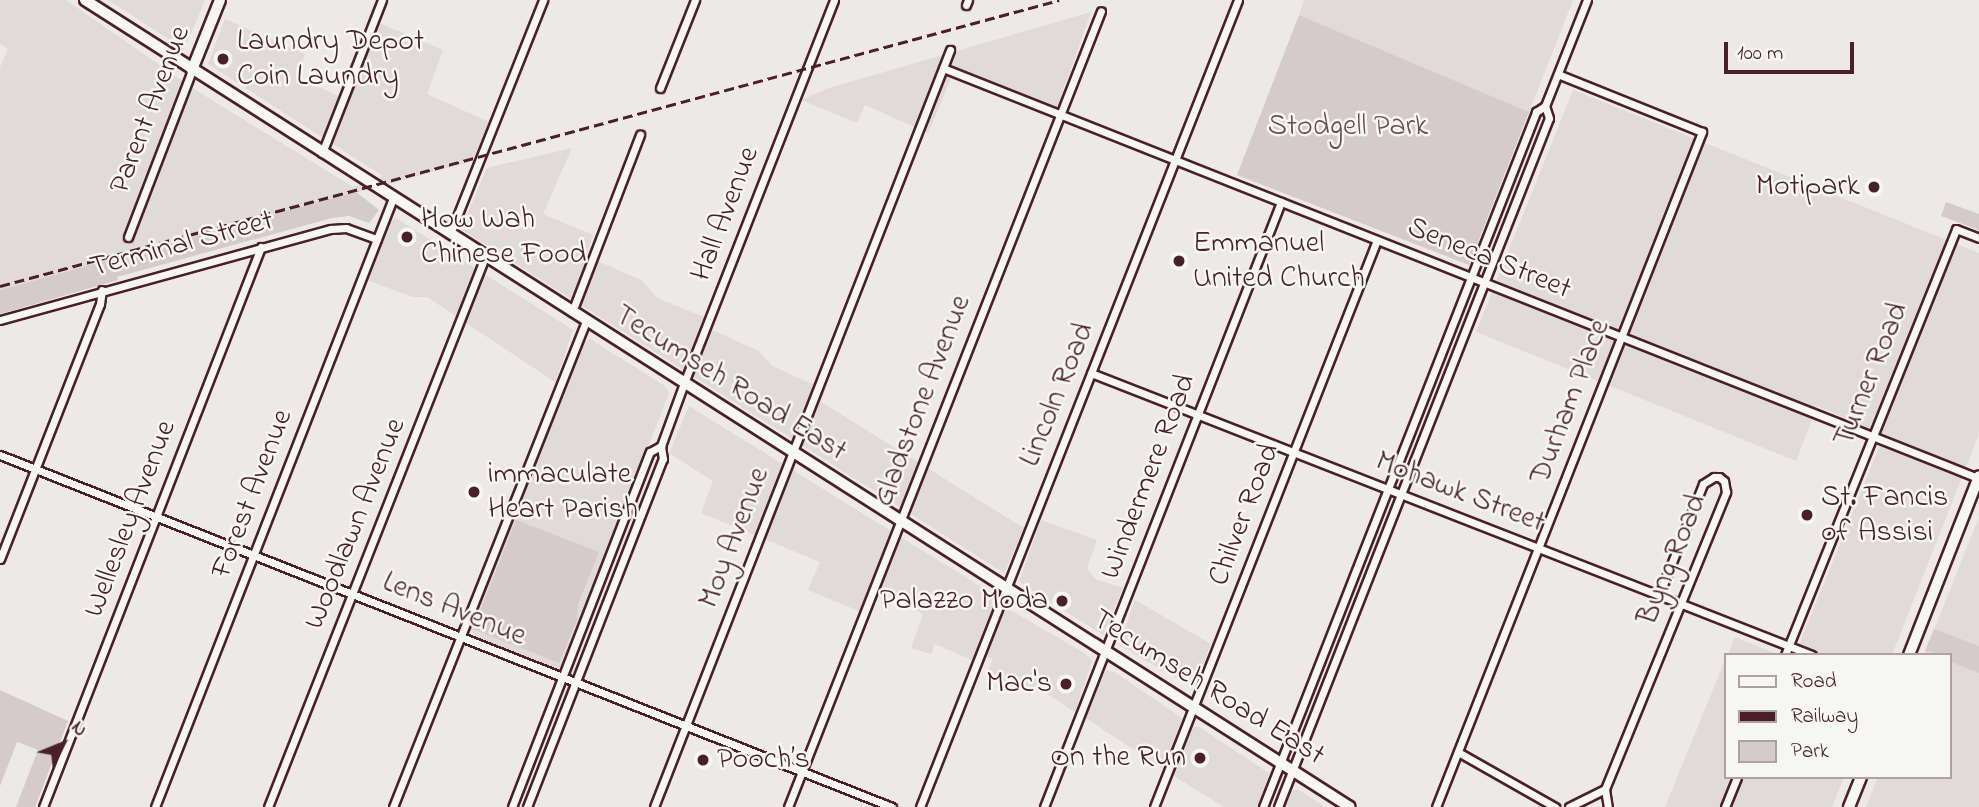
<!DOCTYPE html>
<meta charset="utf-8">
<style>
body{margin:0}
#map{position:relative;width:1979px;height:807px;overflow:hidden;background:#ece9e6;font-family:"Indie Flower",sans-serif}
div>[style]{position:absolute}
.built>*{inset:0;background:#e0dad8}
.green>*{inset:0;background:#d4cbca}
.roads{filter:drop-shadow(2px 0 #4a1f2b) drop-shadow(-2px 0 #4a1f2b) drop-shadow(0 2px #4a1f2b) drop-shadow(0 -2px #4a1f2b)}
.street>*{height:7px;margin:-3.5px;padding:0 3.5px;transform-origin:3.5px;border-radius:3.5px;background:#f6f6f2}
.secondary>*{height:10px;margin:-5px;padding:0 5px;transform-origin:5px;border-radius:5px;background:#f6f6f2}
.rail>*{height:2.5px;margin-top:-1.25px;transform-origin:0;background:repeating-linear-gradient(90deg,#4a1f2b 0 10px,transparent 0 15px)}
.dots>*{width:19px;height:19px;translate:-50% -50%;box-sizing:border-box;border:4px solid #f6f6f2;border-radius:50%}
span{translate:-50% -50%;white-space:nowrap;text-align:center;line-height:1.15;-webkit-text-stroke:5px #f6f6f2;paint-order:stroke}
.poi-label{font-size:30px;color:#4a1f2b}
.left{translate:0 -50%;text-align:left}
.right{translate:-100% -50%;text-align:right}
.street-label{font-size:30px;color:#4a1f2b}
.park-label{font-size:30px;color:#6c4a53}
.legend{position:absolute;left:1724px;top:653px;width:228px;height:126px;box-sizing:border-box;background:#f6f6f2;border:2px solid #b1a0a2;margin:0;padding:9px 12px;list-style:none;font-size:21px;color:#4a1f2b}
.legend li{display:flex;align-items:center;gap:14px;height:35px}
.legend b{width:35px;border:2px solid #b1a0a2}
.north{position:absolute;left:28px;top:709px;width:70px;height:70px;-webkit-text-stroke:5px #f6f6f2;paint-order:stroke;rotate:47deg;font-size:19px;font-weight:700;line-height:28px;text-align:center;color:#4a1f2b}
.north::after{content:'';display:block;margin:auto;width:24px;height:32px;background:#4a1f2b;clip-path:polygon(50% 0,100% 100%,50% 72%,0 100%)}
.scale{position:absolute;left:1724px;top:42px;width:130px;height:32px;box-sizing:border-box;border:4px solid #4a1f2b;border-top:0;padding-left:9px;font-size:21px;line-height:24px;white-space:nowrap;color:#4a1f2b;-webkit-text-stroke:5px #f6f6f2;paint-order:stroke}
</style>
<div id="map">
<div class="built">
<i style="clip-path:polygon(0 0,66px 0,197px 91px,353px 187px,383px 176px,208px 64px,225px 19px,305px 54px,297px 77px,338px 96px,370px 19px,443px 50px,427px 94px,489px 122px,472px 161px,0 290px,0 67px,8px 49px,0 44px)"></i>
<i style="clip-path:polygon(108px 0,205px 0,188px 41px,178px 45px)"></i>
<i style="clip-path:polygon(1304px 0,1573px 0,1529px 112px,1299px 15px)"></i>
<i style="clip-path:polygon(1091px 12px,1056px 110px,955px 69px,928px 133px,865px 105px,857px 123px,801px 100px,829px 88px)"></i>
<i style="clip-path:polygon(1573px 90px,1979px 253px,1979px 434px,1892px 655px,1795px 655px,1884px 435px,1817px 406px,1796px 461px,1476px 332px)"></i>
<i style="clip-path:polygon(572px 148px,543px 214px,593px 235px,586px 256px,641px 280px,657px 298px,704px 317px,701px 325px,759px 351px,772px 366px,825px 390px,821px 402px,1024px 528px,1004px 573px,461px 229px,487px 168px)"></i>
<i style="clip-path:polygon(396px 218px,573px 330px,555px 382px,427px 297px,413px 297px,367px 280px,391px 221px)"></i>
<i style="clip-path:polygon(590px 339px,665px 386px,669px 393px,565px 660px,560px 667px,551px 668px,477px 637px,470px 630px,471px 621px,580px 344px)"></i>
<i style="clip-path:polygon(689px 406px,986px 590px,994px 598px,993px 606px,972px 660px,935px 644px,931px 654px,911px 648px,923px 614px,880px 588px,868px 615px,808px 590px,820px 562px,701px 513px,713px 481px,669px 453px)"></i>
<i style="clip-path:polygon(1979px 517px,1979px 807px,1866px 807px,1878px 777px,1949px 777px,1949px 655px,1924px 655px)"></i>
<i style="clip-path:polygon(1041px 520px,1097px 540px,1087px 568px,1095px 579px,1123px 588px,1103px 635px,1019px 582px)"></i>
<i style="clip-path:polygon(1135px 600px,1211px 644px,1193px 688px,1119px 645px)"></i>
<i style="clip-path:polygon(1008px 609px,1086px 654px,1092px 661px,1075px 712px,1035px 686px,1030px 695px,986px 676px,993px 659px,986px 656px,1003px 612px)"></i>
<i style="clip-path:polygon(1735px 637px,1779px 655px,1728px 655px)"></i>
<i style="clip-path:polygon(1725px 660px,1725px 777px,1844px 777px,1832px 807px,1665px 807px)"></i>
<i style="clip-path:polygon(1106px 670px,1116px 673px,1182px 718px,1163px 769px,1084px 717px)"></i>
<i style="clip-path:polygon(1192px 727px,1199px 727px,1269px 773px,1259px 807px,1224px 807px,1171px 774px,1186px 735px)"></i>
<i style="clip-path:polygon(1291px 790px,1299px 790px,1325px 807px,1282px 807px)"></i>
</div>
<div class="green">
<i style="clip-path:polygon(1299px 15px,1529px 112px,1469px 265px,1237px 175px)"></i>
<i style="clip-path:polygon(356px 192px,379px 210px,369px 223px,349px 216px,332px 218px,117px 277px,118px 280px,0 314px,0 290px)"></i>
<i style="clip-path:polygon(1946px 202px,1979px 214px,1979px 230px,1941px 216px)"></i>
<i style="clip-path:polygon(516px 520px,599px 552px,578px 604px,577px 620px,559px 663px,473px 629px)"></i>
<i style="clip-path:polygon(1934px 629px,1979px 646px,1979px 673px,1949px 661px,1949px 655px,1925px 651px)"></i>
<i style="clip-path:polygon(0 690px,68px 721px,35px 807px,16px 807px,38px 750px,17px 742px,0 786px)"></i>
</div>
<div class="roads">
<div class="street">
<i style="left:966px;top:5px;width:5px;rotate:-68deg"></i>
<i style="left:943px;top:68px;width:1113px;rotate:21.61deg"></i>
<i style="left:660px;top:88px;width:95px;rotate:-68.3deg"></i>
<i style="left:322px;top:153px;width:164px;rotate:-68.6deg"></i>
<i style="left:450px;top:234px;width:252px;rotate:-68.3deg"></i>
<i style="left:128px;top:237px;width:179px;rotate:-69deg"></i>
<i style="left:572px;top:312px;width:190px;rotate:-69deg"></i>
<i style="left:0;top:320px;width:343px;rotate:-15.4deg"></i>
<i style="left:331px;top:229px;width:15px;rotate:-4deg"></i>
<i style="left:346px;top:228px;width:33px;rotate:20deg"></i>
<i style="left:1091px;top:373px;width:774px;rotate:21.36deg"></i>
<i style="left:0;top:455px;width:959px;rotate:21.54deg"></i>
<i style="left:0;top:559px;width:274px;rotate:-68.6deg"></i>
<i style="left:100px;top:304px;width:14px;rotate:-82deg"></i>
<i style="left:1785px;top:655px;width:459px;rotate:-68.1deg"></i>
<i style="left:1956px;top:229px;width:25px;rotate:21deg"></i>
<i style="left:1458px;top:752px;width:112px;rotate:29.6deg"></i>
<i style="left:1605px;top:789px;width:18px;rotate:81deg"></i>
<i style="left:43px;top:807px;width:601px;rotate:-68.73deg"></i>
<i style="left:155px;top:807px;width:654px;rotate:-68.65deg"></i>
<i style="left:268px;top:807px;width:591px;rotate:-68.47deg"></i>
<i style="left:393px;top:807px;width:523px;rotate:-68.34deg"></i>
<i style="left:512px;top:807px;width:381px;rotate:-68.8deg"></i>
<i style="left:650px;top:452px;width:13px;rotate:-29deg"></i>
<i style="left:527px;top:807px;width:374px;rotate:-68.7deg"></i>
<i style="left:663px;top:459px;width:13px;rotate:-99deg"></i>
<i style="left:661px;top:446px;width:67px;rotate:-69.9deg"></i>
<i style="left:684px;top:383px;width:411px;rotate:-68.6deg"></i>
<i style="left:654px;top:807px;width:813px;rotate:-68.64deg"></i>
<i style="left:788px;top:807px;width:855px;rotate:-68.53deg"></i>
<i style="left:920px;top:807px;width:867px;rotate:-68.49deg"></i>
<i style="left:1044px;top:807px;width:650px;rotate:-68.61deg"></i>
<i style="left:1154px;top:807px;width:609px;rotate:-68.53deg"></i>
<i style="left:1263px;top:807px;width:747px;rotate:-68.55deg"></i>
<i style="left:1536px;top:112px;width:11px;rotate:-34deg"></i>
<i style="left:1545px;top:106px;width:114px;rotate:-68.4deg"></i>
<i style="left:1278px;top:807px;width:740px;rotate:-68.53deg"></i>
<i style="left:1549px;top:118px;width:13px;rotate:-108deg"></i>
<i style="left:1436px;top:807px;width:726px;rotate:-68.49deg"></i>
<i style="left:1702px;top:132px;width:155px;rotate:-158.1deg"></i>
<i style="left:1569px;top:807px;width:40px;rotate:-26.6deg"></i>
<i style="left:1605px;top:789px;width:321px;rotate:-67.8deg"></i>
<i style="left:1726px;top:492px;width:11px;rotate:-100deg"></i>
<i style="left:1724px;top:481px;width:6px;rotate:-141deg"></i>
<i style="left:1719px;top:477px;width:5px;rotate:180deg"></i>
<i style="left:1714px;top:477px;width:13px;rotate:148deg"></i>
<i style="left:1703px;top:484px;width:119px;rotate:111.6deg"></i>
<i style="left:1725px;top:807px;width:32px;rotate:-68deg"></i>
</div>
<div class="secondary">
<i style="left:85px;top:0;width:1500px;rotate:32.54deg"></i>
<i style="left:192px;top:70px;width:75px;rotate:-68.2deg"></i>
<i style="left:1909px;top:655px;width:192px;rotate:-68.6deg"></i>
<i style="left:1849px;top:807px;width:32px;rotate:-68deg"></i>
</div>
</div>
<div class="rail">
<i style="left:0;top:286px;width:1097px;rotate:-15.11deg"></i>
</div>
<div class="dots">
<i style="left:223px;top:59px;background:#4a1f2b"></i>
<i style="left:1874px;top:187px;background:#4a1f2b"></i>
<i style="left:407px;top:237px;background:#4a1f2b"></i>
<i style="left:1179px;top:261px;background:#4a1f2b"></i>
<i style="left:474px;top:492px;background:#4a1f2b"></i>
<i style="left:1807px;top:515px;background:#4a1f2b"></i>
<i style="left:1062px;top:601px;background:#4a1f2b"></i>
<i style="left:1066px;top:684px;background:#4a1f2b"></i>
<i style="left:1200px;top:758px;background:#4a1f2b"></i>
<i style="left:703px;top:760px;background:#4a1f2b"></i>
</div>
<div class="poi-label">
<span class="left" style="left:237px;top:59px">Laundry Depot<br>Coin Laundry</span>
<span class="right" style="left:1860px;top:187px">Motipark</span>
<span class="left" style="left:421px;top:237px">How Wah<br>Chinese Food</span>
<span class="left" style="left:1193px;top:261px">Emmanuel<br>United Church</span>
<span class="left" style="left:488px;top:492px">immaculate<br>Heart Parish</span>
<span class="left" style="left:1821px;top:515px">St. Fancis<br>of Assisi</span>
<span class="right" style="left:1048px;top:601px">Palazzo Moda</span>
<span class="right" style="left:1052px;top:684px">Mac's</span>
<span class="right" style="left:1186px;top:758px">On the Run</span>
<span class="left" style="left:717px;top:760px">Pooch’s</span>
</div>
<div class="street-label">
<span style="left:151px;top:110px;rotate:-69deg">Parent Avenue</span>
<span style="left:726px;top:214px;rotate:-69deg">Hall Avenue</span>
<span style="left:182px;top:245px;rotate:-15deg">Terminal Street</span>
<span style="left:1489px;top:259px;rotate:22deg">Seneca Street</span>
<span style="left:1872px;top:375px;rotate:-68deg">Turner Road</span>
<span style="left:730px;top:384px;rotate:32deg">Tecumseh Road East</span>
<span style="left:1058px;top:395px;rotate:-68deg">Lincoln Road</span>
<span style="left:923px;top:401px;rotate:-69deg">Gladstone Avenue</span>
<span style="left:1571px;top:402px;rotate:-69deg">Durham Place</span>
<span style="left:1149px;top:477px;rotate:-69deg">Windermere Road</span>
<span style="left:1460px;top:493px;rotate:21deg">Mohawk Street</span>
<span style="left:253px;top:494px;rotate:-69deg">Forest Avenue</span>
<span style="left:1245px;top:515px;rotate:-69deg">Chilver Road</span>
<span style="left:131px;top:519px;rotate:-69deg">Wellesley Avenue</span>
<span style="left:356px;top:524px;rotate:-68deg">Woodlawn Avenue</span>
<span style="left:735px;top:538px;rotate:-69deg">Moy Avenue</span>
<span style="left:1673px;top:560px;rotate:-68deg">Byng Road</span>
<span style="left:454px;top:610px;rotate:22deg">Lens Avenue</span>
<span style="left:1208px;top:688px;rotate:32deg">Tecumseh Road East</span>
</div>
<div class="park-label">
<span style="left:1348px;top:127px">Stodgell Park</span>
</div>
<ul class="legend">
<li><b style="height:9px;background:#f6f6f2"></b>Road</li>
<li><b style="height:9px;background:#4a1f2b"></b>Railway</li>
<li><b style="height:19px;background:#d4cbca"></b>Park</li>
</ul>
<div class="north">N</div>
<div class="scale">100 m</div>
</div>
